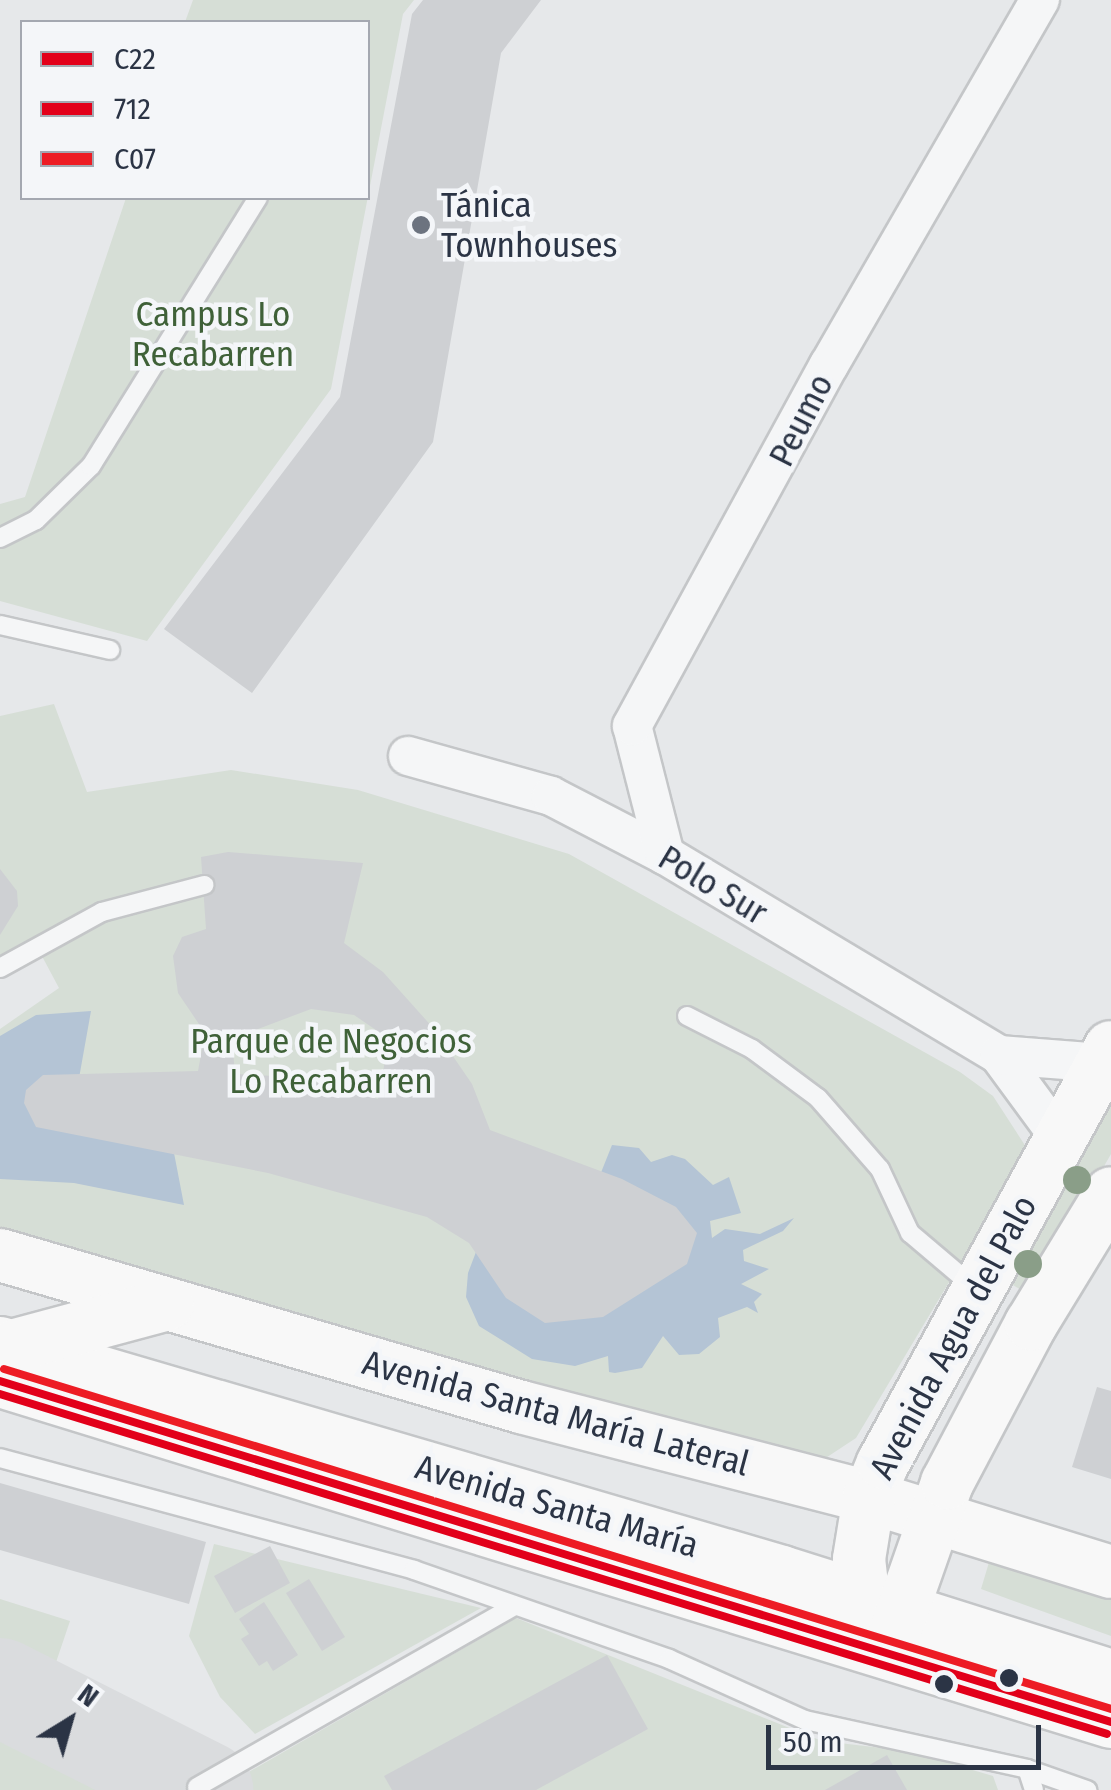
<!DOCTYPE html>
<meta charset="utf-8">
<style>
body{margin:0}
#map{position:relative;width:1111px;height:1790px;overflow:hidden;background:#e6e8ea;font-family:"Fira Sans Condensed",sans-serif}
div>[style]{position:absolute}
.green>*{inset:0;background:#d6ded6}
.water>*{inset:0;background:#b4c4d5}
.taxiway>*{height:98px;margin:-49px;padding:0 49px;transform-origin:49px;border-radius:49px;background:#dadcde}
.building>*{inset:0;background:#ced0d3}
.roads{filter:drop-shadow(2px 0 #c4c6c8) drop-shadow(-2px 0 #c4c6c8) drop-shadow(0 2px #c4c6c8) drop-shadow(0 -2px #c4c6c8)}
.lane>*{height:18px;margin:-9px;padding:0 9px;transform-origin:9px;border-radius:9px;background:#f5f6f7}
.street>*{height:38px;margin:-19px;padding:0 19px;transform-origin:19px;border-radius:19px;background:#f5f6f7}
.secondary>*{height:52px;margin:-26px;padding:0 26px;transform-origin:26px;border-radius:26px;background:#f8f8f8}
.bus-1>*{height:8px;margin:-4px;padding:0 4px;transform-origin:4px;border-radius:4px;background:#e2001a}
.bus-2>*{height:8px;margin:-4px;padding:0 4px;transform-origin:4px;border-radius:4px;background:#e2001a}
.bus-3>*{height:8px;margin:-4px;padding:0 4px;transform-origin:4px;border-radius:4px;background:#ed1c24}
.trees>*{width:28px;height:28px;margin:-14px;border-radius:50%;background:#8a9e88}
.dots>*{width:28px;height:28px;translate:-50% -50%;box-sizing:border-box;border:5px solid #f4f6f9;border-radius:50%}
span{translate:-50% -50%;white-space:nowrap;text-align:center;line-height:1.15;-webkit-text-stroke:9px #f4f6f9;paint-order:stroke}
.poi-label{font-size:35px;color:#2b3445}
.left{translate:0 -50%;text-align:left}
.park-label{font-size:35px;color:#3f6138}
.street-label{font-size:35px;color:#2b3445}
.legend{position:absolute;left:20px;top:20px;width:350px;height:180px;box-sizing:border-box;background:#f4f6f9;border:2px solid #a4a8b1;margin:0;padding:12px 18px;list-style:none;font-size:30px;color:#2b3445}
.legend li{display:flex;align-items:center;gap:20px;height:50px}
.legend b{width:50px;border:2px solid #a4a8b1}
.north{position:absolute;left:20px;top:1670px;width:100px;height:100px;-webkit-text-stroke:8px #f4f6f9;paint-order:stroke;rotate:37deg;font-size:28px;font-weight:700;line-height:40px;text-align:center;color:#2b3445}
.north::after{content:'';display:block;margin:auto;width:35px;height:45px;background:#2b3445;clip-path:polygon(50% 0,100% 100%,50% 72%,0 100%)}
.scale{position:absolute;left:766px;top:1725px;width:275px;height:45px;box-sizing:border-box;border:5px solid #2b3445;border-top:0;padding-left:12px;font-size:30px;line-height:35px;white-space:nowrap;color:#2b3445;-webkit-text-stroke:8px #f4f6f9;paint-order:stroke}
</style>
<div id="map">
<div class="green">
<i style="clip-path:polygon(193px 0,414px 0,403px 14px,331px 389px,147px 641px,0 601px,0 504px,25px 497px,126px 198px,368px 198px,368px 22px,185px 22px)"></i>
<i style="clip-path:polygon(54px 704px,87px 792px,231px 770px,358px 790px,569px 854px,960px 1072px,993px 1096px,1028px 1150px,856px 1438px,809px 1469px,0 1246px,0 1029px,59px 988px,36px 945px,0 968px,0 716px)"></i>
<i style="clip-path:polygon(1111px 1094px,1111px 1154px,1034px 1288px,1024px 1292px,1010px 1283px)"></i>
<i style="clip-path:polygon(214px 1544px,481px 1608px,255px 1734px,220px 1697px,189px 1636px)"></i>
<i style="clip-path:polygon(990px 1559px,1111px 1598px,1111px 1636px,981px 1589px)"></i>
<i style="clip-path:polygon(0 1599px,70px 1621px,49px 1683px,0 1675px)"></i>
<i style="clip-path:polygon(516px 1618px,822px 1741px,908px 1751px,993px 1776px,998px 1790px,233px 1790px,240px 1777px)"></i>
<i style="clip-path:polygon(0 1704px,169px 1790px,0 1790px)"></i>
</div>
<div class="water">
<i style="clip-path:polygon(91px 1011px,71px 1123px,170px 1132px,184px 1205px,74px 1183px,0 1179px,0 1036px,36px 1015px)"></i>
<i style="clip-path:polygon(612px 1145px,639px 1148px,651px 1162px,672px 1155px,685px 1159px,713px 1185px,729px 1177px,741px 1213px,710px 1221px,712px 1238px,725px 1229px,760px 1234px,794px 1218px,783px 1231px,743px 1250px,744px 1261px,769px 1269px,741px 1284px,762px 1294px,754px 1302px,758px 1313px,747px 1307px,718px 1318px,720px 1337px,699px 1354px,679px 1355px,663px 1336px,642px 1368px,615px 1373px,609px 1372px,608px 1356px,575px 1366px,532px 1359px,479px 1326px,466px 1297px,468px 1273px,479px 1244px,596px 1185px)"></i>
</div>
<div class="taxiway">
<i style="left:0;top:1687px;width:229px;rotate:26.8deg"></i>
</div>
<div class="building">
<i style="clip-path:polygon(423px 0,541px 0,501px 53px,433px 442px,252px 693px,164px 629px,340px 397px,412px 14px)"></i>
<i style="clip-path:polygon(evenodd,228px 852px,363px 863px,344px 943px,383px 972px,435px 1030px,472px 1084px,490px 1130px,622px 1179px,676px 1207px,697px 1233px,687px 1264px,603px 1317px,545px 1323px,506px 1298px,469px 1243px,427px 1217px,268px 1173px,36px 1127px,24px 1103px,26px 1090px,43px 1075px,198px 1071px,205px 1033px,178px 993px,173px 956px,182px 937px,206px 929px,201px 857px,228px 852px,311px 1009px,354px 1015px,376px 1030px,386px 1055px,378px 1099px,296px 1077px,235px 1074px,233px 1051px,242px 1035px,311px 1009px)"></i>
<i style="clip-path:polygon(0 869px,17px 891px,18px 906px,0 935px)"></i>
<i style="clip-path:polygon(1097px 1387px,1111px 1391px,1111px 1479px,1072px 1467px)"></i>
<i style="clip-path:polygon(0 1483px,206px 1542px,189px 1604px,0 1550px)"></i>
<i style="clip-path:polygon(270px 1546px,290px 1583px,235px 1613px,214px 1576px)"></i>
<i style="clip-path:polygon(309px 1579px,345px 1637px,322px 1651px,286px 1593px)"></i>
<i style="clip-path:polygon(264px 1602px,298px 1655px,273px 1671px,267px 1661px,259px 1666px,241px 1639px,249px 1634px,239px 1619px)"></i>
<i style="clip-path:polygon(607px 1655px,648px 1729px,536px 1790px,392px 1790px,384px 1776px)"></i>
<i style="clip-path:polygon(887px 1755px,907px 1790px,825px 1790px)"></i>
</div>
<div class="roads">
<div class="lane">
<i style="left:0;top:538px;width:40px;rotate:-26.6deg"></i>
<i style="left:36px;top:520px;width:77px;rotate:-44.5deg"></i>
<i style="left:91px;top:466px;width:316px;rotate:-58.1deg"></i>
<i style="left:0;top:625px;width:113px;rotate:12.8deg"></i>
<i style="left:0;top:968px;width:116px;rotate:-28.8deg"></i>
<i style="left:102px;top:912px;width:106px;rotate:-14.8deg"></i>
<i style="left:687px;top:1016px;width:73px;rotate:26.9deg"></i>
<i style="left:752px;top:1049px;width:82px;rotate:36.6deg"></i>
<i style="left:818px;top:1098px;width:94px;rotate:48.9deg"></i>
<i style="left:880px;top:1169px;width:71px;rotate:64.9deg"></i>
<i style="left:910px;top:1233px;width:84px;rotate:40.2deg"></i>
<i style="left:0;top:1458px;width:429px;rotate:15.1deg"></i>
<i style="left:414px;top:1570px;width:270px;rotate:19.2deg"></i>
<i style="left:669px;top:1659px;width:149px;rotate:24.2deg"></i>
<i style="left:805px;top:1720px;width:227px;rotate:12.4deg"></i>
<i style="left:197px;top:1787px;width:365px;rotate:-29.7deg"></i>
<i style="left:1034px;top:1790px;width:22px;rotate:-108deg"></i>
<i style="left:1027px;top:1769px;width:64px;rotate:19.3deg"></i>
</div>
<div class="street">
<i style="left:408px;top:756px;width:148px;rotate:15.6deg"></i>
<i style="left:551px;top:796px;width:128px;rotate:27.4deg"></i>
<i style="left:665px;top:855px;width:389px;rotate:30.9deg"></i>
<i style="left:999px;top:1055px;width:103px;rotate:53.7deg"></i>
<i style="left:665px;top:855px;width:133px;rotate:-104.3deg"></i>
<i style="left:632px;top:726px;width:411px;rotate:-61.4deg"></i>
<i style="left:829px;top:365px;width:422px;rotate:-60deg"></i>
<i style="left:999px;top:1055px;width:103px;rotate:4.4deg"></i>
</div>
<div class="secondary">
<i style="left:0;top:1255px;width:543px;rotate:16.26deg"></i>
<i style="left:521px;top:1407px;width:359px;rotate:14.5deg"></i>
<i style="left:869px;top:1497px;width:253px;rotate:17.2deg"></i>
<i style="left:0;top:1343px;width:815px;rotate:16.32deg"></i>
<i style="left:782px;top:1572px;width:345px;rotate:17.5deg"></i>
<i style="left:15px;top:1345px;width:158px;rotate:-15deg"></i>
<i style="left:0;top:1381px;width:1162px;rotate:17.06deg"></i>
<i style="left:867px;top:1628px;width:69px;rotate:-96.6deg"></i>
<i style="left:859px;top:1559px;width:63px;rotate:-80.8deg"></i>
<i style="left:869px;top:1497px;width:37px;rotate:-68deg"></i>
<i style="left:883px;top:1463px;width:474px;rotate:-61.3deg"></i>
<i style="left:891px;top:1643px;width:170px;rotate:-70.7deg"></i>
<i style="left:947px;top:1483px;width:180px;rotate:-62.2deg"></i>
<i style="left:1031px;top:1324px;width:153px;rotate:-58.6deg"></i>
</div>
</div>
<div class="bus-1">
<i style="left:0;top:1381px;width:1162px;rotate:17.06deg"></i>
</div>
<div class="bus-2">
<i style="left:0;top:1394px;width:1158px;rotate:17.07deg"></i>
</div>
<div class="bus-3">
<i style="left:4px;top:1369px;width:1158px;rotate:17.07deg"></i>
</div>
<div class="trees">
<i style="left:1077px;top:1180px"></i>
<i style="left:1028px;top:1264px"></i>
</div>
<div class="dots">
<i style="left:421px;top:225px;background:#6c737f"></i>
<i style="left:1009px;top:1678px;background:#2b3445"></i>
<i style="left:944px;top:1684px;background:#2b3445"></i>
</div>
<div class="poi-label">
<span class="left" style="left:441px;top:225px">Tánica<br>Townhouses</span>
</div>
<div class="park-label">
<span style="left:213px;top:334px">Campus Lo<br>Recabarren</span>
<span style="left:331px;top:1061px">Parque de Negocios<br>Lo Recabarren</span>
</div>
<div class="street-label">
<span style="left:801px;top:420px;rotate:-63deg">Peumo</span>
<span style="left:713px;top:885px;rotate:31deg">Polo Sur</span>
<span style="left:953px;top:1337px;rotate:-62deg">Avenida Agua del Palo</span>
<span style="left:556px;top:1413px;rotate:15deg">Avenida Santa María Lateral</span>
<span style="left:557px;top:1506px;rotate:16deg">Avenida Santa María</span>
</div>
<ul class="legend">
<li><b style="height:12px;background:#e2001a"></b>C22</li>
<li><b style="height:12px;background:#e2001a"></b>712</li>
<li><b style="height:12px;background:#ed1c24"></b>C07</li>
</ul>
<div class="north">N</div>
<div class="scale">50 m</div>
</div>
